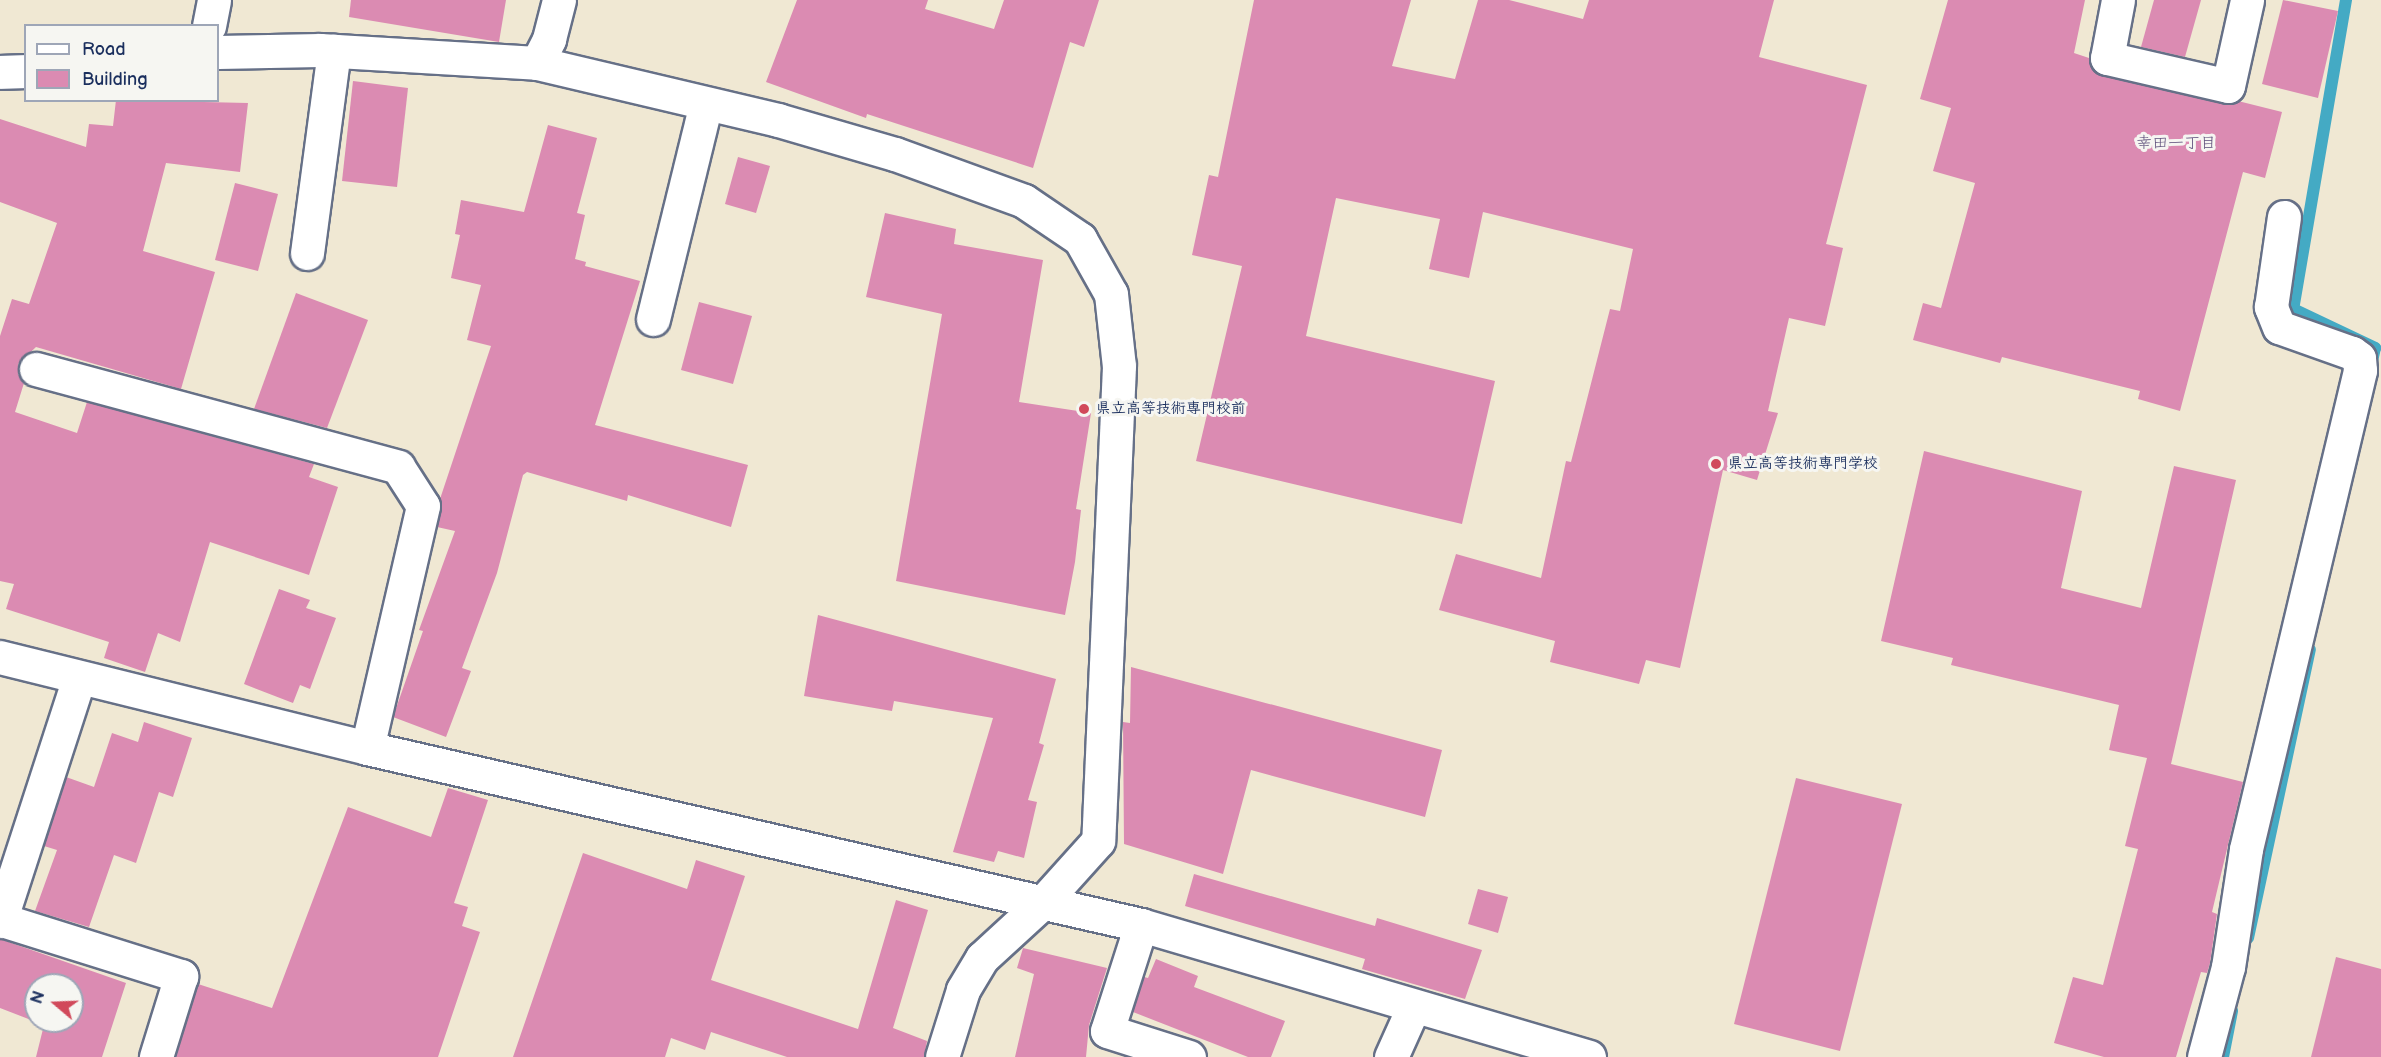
<!DOCTYPE html>
<meta charset="utf-8">
<style>
body{margin:0}
#map{position:relative;width:2381px;height:1057px;overflow:hidden;background:#f0e8d3;font-family:"Balsamiq Sans","Klee One",sans-serif}
div>[style]{position:absolute}
.stream>*{height:12px;margin:-6px;padding:0 6px;transform-origin:6px;border-radius:6px;background:#44aac4}
.building>*{inset:0;background:#db8bb2}
.roads{filter:drop-shadow(2px 0 #667087) drop-shadow(-2px 0 #667087) drop-shadow(0 2px #667087) drop-shadow(0 -2px #667087)}
.minor>*{height:33px;margin:-16.5px;padding:0 16.5px;transform-origin:16.5px;border-radius:16.5px;background:#fff}
.dots>*{width:16px;height:16px;translate:-50% -50%;box-sizing:border-box;border:3px solid #f6f6f2;border-radius:50%}
span{translate:-50% -50%;white-space:nowrap;text-align:center;line-height:1.15;-webkit-text-stroke:6px #f6f6f2;paint-order:stroke}
.poi-label{font-size:15px;color:#1b2f5e;font-weight:700}
.left{translate:0 -50%;text-align:left}
.neighbourhood-label{font-size:16px;color:#5e4f7b}
.legend{position:absolute;left:24px;top:24px;width:195px;height:78px;box-sizing:border-box;background:#f6f6f2;border:2px solid #9ea6b7;margin:0;padding:8px 10px;list-style:none;font-size:18px;color:#1b2f5e}
.legend li{display:flex;align-items:center;gap:12px;height:30px}
.legend b{width:30px;border:2px solid #9ea6b7}
.north{position:absolute;left:24px;top:973px;width:60px;height:60px;box-sizing:border-box;background:#f6f6f2;border:2px solid #9ea6b7;border-radius:50%;rotate:289deg;font-size:16px;font-weight:700;line-height:24px;text-align:center;color:#1b2f5e}
.north::after{content:'';display:block;margin:auto;width:21px;height:27px;background:#d1495b;clip-path:polygon(50% 0,100% 100%,50% 72%,0 100%)}
</style>
<div id="map">
<div class="stream">
<i style="left:2346px;top:0;width:314px;rotate:99.7deg"></i>
<i style="left:2293px;top:309px;width:91px;rotate:25.4deg"></i>
<i style="left:2375px;top:348px;width:18px;rotate:103deg"></i>
<i style="left:2248px;top:938px;width:295px;rotate:-77.9deg"></i>
<i style="left:2223px;top:1057px;width:47px;rotate:-78.9deg"></i>
</div>
<div class="building">
<i style="clip-path:polygon(351px 0,506px 0,499px 42px,349px 17px)"></i>
<i style="clip-path:polygon(797px 0,928px 0,925px 9px,994px 29px,1004px 0,1099px 0,1084px 47px,1070px 42px,1033px 168px,867px 114px,866px 118px,766px 82px)"></i>
<i style="clip-path:polygon(1254px 0,1411px 0,1392px 66px,1455px 79px,1478px 0,1509px 0,1583px 19px,1589px 0,1774px 0,1759px 57px,1867px 85px,1826px 244px,1843px 248px,1825px 326px,1789px 318px,1768px 411px,1778px 413px,1757px 480px,1723px 470px,1680px 668px,1646px 660px,1639px 684px,1550px 662px,1555px 641px,1439px 610px,1456px 554px,1541px 578px,1566px 461px,1571px 462px,1610px 309px,1620px 311px,1633px 249px,1483px 212px,1469px 278px,1429px 269px,1440px 219px,1336px 198px,1306px 336px,1495px 381px,1462px 524px,1196px 461px,1242px 266px,1192px 255px,1209px 175px,1218px 177px)"></i>
<i style="clip-path:polygon(1948px 0,2085px 0,2074px 53px,2089px 58px,2095px 72px,2224px 104px,2238px 101px,2282px 112px,2265px 178px,2243px 172px,2180px 411px,2138px 399px,2140px 391px,2002px 357px,2000px 363px,1913px 340px,1923px 303px,1941px 308px,1975px 183px,1933px 171px,1951px 108px,1920px 99px)"></i>
<i style="clip-path:polygon(2154px 0,2201px 0,2185px 57px,2141px 47px)"></i>
<i style="clip-path:polygon(2283px 0,2338px 11px,2318px 98px,2262px 84px)"></i>
<i style="clip-path:polygon(353px 81px,408px 88px,397px 187px,342px 181px)"></i>
<i style="clip-path:polygon(116px 100px,248px 103px,240px 172px,166px 163px,143px 251px,215px 272px,181px 389px,36px 347px,18px 364px,18px 374px,24px 383px,15px 412px,77px 433px,87px 402px,314px 464px,309px 477px,338px 487px,309px 575px,210px 542px,180px 642px,158px 633px,145px 672px,104px 658px,109px 642px,6px 609px,14px 584px,0 581px,0 336px,12px 299px,29px 304px,57px 223px,0 202px,0 119px,86px 147px,89px 124px,113px 126px)"></i>
<i style="clip-path:polygon(548px 125px,597px 138px,577px 213px,585px 215px,575px 259px,586px 262px,585px 266px,640px 281px,595px 425px,748px 465px,731px 527px,628px 495px,627px 501px,527px 472px,523px 475px,497px 573px,462px 668px,471px 671px,446px 737px,393px 717px,423px 631px,419px 630px,455px 531px,437px 527px,440px 499px,491px 346px,467px 340px,481px 285px,451px 278px,460px 235px,455px 234px,461px 200px,524px 212px)"></i>
<i style="clip-path:polygon(738px 157px,770px 166px,756px 213px,725px 204px)"></i>
<i style="clip-path:polygon(235px 183px,278px 194px,258px 271px,215px 260px)"></i>
<i style="clip-path:polygon(885px 213px,956px 229px,954px 244px,1043px 260px,1019px 402px,1091px 413px,1076px 509px,1081px 510px,1075px 562px,1065px 615px,896px 581px,942px 314px,866px 297px)"></i>
<i style="clip-path:polygon(296px 293px,368px 320px,327px 428px,254px 409px)"></i>
<i style="clip-path:polygon(699px 302px,752px 316px,733px 384px,681px 370px)"></i>
<i style="clip-path:polygon(1924px 451px,2082px 491px,2061px 588px,2141px 608px,2174px 466px,2236px 480px,2171px 764px,2151px 759px,2243px 782px,2212px 912px,2217px 914px,2210px 963px,2207px 973px,2201px 972px,2176px 1057px,2104px 1057px,2054px 1043px,2073px 977px,2103px 985px,2138px 849px,2125px 846px,2147px 758px,2109px 750px,2119px 705px,1951px 665px,1953px 658px,1881px 641px)"></i>
<i style="clip-path:polygon(279px 589px,310px 600px,306px 608px,336px 618px,310px 689px,300px 685px,293px 703px,244px 684px)"></i>
<i style="clip-path:polygon(818px 615px,1056px 679px,1039px 743px,1044px 745px,1028px 800px,1037px 802px,1024px 858px,998px 851px,994px 862px,953px 852px,993px 718px,894px 701px,892px 711px,804px 696px)"></i>
<i style="clip-path:polygon(1131px 667px,1442px 750px,1425px 817px,1251px 770px,1223px 874px,1124px 844px,1123px 722px,1130px 723px)"></i>
<i style="clip-path:polygon(144px 722px,192px 738px,173px 797px,159px 792px,136px 863px,114px 855px,89px 927px,35px 911px,57px 850px,44px 846px,66px 777px,94px 787px,112px 733px,138px 742px)"></i>
<i style="clip-path:polygon(1796px 778px,1902px 804px,1840px 1051px,1734px 1024px)"></i>
<i style="clip-path:polygon(448px 788px,488px 800px,454px 903px,468px 907px,462px 926px,480px 932px,438px 1057px,176px 1057px,198px 984px,272px 1008px,348px 807px,431px 837px)"></i>
<i style="clip-path:polygon(583px 853px,687px 889px,696px 860px,745px 876px,711px 980px,858px 1029px,896px 900px,928px 910px,893px 1028px,927px 1041px,924px 1057px,787px 1057px,711px 1032px,705px 1050px,671px 1038px,665px 1057px,513px 1057px)"></i>
<i style="clip-path:polygon(1194px 874px,1375px 926px,1377px 918px,1482px 950px,1465px 999px,1362px 969px,1365px 959px,1185px 906px)"></i>
<i style="clip-path:polygon(1478px 889px,1508px 897px,1498px 933px,1468px 924px)"></i>
<i style="clip-path:polygon(evenodd,0 939px,126px 983px,102px 1057px,36px 1057px,44px 1025px,0 1008px,0 939px,36px 985px,72px 985px,72px 1021px,36px 1021px,36px 985px)"></i>
<i style="clip-path:polygon(1023px 948px,1107px 968px,1089px 1025px,1086px 1057px,1015px 1057px,1034px 974px,1017px 968px)"></i>
<i style="clip-path:polygon(2336px 957px,2381px 969px,2381px 1057px,2311px 1057px)"></i>
<i style="clip-path:polygon(1156px 959px,1198px 976px,1194px 987px,1285px 1021px,1271px 1057px,1248px 1057px,1133px 1012px,1144px 977px,1148px 978px)"></i>
</div>
<div class="roads">
<div class="minor">
<i style="left:2118px;top:0;width:59px;rotate:100.7deg"></i>
<i style="left:2107px;top:58px;width:124px;rotate:13deg"></i>
<i style="left:2228px;top:86px;width:88px;rotate:-77.5deg"></i>
<i style="left:209px;top:26px;width:26px;rotate:-79deg"></i>
<i style="left:218px;top:52px;width:102px;rotate:-1.1deg"></i>
<i style="left:320px;top:50px;width:217px;rotate:3.4deg"></i>
<i style="left:537px;top:63px;width:248px;rotate:13.3deg"></i>
<i style="left:778px;top:120px;width:122px;rotate:16.2deg"></i>
<i style="left:895px;top:154px;width:137px;rotate:20deg"></i>
<i style="left:1024px;top:201px;width:68px;rotate:34.2deg"></i>
<i style="left:1080px;top:239px;width:63px;rotate:60.6deg"></i>
<i style="left:1111px;top:294px;width:72px;rotate:83.7deg"></i>
<i style="left:1119px;top:366px;width:475px;rotate:92.5deg"></i>
<i style="left:1098px;top:841px;width:82px;rotate:132deg"></i>
<i style="left:1043px;top:902px;width:83px;rotate:137.4deg"></i>
<i style="left:982px;top:958px;width:37px;rotate:121deg"></i>
<i style="left:963px;top:990px;width:70px;rotate:107.4deg"></i>
<i style="left:537px;top:63px;width:27px;rotate:-63deg"></i>
<i style="left:549px;top:39px;width:40px;rotate:-75.6deg"></i>
<i style="left:0;top:72px;width:26px;rotate:-2deg"></i>
<i style="left:307px;top:253px;width:204px;rotate:-82.4deg"></i>
<i style="left:653px;top:319px;width:221px;rotate:-76.2deg"></i>
<i style="left:36px;top:369px;width:375px;rotate:15.1deg"></i>
<i style="left:398px;top:467px;width:46px;rotate:57.3deg"></i>
<i style="left:423px;top:506px;width:248px;rotate:103deg"></i>
<i style="left:0;top:657px;width:378px;rotate:13.9deg"></i>
<i style="left:367px;top:748px;width:794px;rotate:12.88deg"></i>
<i style="left:1141px;top:925px;width:467px;rotate:16.4deg"></i>
<i style="left:2px;top:920px;width:188px;rotate:17.4deg"></i>
<i style="left:181px;top:976px;width:85px;rotate:107.2deg"></i>
<i style="left:0;top:921px;width:256px;rotate:-72deg"></i>
<i style="left:1141px;top:925px;width:111px;rotate:107.8deg"></i>
<i style="left:1107px;top:1031px;width:86px;rotate:17.6deg"></i>
<i style="left:1391px;top:1057px;width:54px;rotate:-65.8deg"></i>
<i style="left:2204px;top:1057px;width:93px;rotate:-75.1deg"></i>
<i style="left:2228px;top:967px;width:119px;rotate:-81.3deg"></i>
<i style="left:2246px;top:849px;width:492px;rotate:-76.6deg"></i>
<i style="left:2360px;top:370px;width:12px;rotate:-95deg"></i>
<i style="left:2359px;top:358px;width:9px;rotate:-144deg"></i>
<i style="left:2352px;top:353px;width:77px;rotate:-160.4deg"></i>
<i style="left:2279px;top:327px;width:22px;rotate:-112deg"></i>
<i style="left:2271px;top:307px;width:91px;rotate:-81.8deg"></i>
</div>
</div>
<div class="dots">
<i style="left:1084px;top:409px;background:#d1495b"></i>
<i style="left:1716px;top:464px;background:#d1495b"></i>
</div>
<div class="poi-label">
<span class="left" style="left:1096px;top:409px">県立高等技術専門校前</span>
<span class="left" style="left:1728px;top:464px">県立高等技術専門学校</span>
</div>
<div class="neighbourhood-label">
<span style="left:2176px;top:144px">幸田一丁目</span>
</div>
<ul class="legend">
<li><b style="height:8px;background:#fff"></b>Road</li>
<li><b style="height:16px;background:#db8bb2"></b>Building</li>
</ul>
<div class="north">N</div>
</div>
